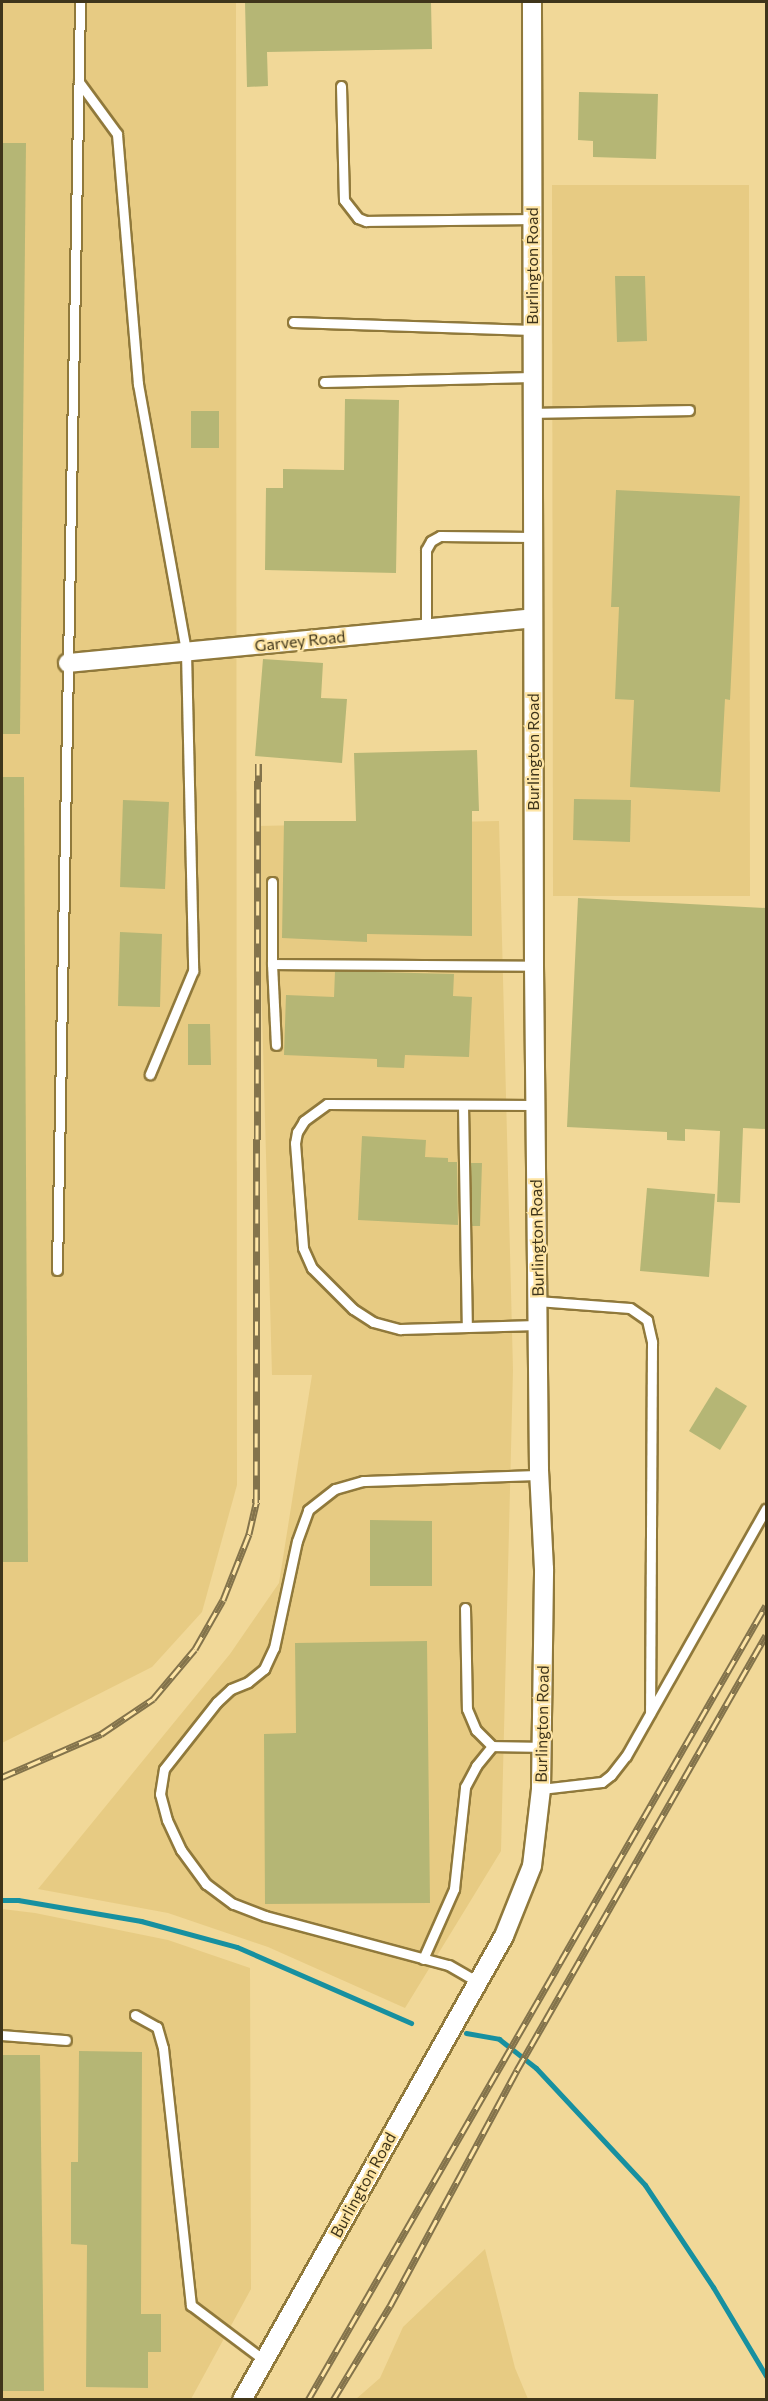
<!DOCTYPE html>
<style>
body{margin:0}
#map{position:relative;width:768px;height:2401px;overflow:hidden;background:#f1d898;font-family:Commissioner,sans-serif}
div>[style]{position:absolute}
.built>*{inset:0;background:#e7cb83}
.stream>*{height:5px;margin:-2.5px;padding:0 2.5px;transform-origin:2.5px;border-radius:2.5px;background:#1790a0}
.building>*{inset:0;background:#b5b675}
.roads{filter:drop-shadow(2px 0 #90793b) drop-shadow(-2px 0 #90793b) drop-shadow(0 2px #90793b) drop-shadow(0 -2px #90793b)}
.lane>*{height:9px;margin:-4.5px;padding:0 4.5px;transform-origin:4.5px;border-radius:4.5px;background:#fff}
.street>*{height:18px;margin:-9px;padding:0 9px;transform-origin:9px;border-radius:9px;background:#fff}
.rail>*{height:7px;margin-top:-3.5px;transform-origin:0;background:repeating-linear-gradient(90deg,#fee5a5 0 14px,#83734b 0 28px);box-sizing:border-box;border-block:2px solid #83734b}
span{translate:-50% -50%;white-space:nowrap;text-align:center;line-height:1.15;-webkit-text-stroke:4.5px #fee5a5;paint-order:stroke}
.street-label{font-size:16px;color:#3f351b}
.frame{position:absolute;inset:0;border:3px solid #3f351b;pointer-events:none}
</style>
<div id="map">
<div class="built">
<i style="clip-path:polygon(2px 2px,236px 2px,237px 1485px,202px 1612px,152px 1667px,2px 1743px)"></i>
<i style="clip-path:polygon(552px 185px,749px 185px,750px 896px,553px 896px)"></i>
<i style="clip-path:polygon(499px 821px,513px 1370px,501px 1851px,405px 2008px,268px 1947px,168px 1913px,38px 1889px,230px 1654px,279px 1583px,312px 1375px,272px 1375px,257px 826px)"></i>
<i style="clip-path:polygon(2px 1909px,35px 1913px,168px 1940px,250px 1968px,251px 2289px,191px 2399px,2px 2400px)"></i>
<i style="clip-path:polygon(485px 2249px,515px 2368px,528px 2399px,356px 2399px,380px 2378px,403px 2327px)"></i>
</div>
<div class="stream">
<i style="left:2px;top:1900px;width:16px"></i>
<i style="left:18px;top:1900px;width:125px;rotate:9.7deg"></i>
<i style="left:141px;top:1921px;width:99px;rotate:15.2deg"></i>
<i style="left:237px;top:1947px;width:190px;rotate:23.6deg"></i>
<i style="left:466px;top:2033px;width:34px;rotate:10deg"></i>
<i style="left:499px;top:2039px;width:47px;rotate:38.1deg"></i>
<i style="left:536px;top:2068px;width:160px;rotate:47deg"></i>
<i style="left:645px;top:2185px;width:123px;rotate:56.3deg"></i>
<i style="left:713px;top:2287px;width:104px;rotate:59.2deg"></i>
</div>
<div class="building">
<i style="clip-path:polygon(245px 2px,431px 2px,432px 49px,267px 52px,268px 86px,247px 87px)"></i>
<i style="clip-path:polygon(579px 92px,658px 94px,656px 159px,593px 157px,593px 141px,578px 140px)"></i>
<i style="clip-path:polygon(2px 143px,26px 143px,20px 734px,2px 734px)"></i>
<i style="clip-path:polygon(615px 276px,645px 276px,647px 341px,617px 342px)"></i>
<i style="clip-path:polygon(345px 399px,399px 400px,396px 573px,265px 570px,266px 488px,283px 488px,283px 469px,344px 470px)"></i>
<i style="clip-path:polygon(191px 411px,219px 411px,219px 448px,191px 448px)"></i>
<i style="clip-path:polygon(616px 490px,740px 496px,730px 700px,725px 699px,720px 792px,630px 787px,634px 700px,615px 699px,619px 607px,611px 607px)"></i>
<i style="clip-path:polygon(263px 659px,323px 663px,321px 698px,347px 699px,342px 763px,255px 756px)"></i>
<i style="clip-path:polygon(477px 750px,479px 811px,472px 811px,472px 936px,367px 934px,367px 942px,282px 938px,284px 821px,356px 821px,354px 753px)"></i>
<i style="clip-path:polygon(2px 777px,24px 777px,28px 1562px,2px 1562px)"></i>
<i style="clip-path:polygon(574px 799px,631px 800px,630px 842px,573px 840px)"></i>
<i style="clip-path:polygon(123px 800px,169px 802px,165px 889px,120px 887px)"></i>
<i style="clip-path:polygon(578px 898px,766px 908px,766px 1129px,743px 1128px,740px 1203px,717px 1202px,720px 1131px,685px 1129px,685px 1141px,667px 1140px,667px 1132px,567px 1127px)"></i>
<i style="clip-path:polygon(120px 932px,162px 934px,160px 1007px,118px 1006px)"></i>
<i style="clip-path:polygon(335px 971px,454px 974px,453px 996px,472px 997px,469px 1057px,405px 1055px,404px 1068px,377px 1067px,377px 1059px,284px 1055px,286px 995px,334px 997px)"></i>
<i style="clip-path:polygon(188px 1024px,210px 1024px,211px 1065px,188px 1065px)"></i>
<i style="clip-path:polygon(362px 1136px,426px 1140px,425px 1157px,448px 1158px,448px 1162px,457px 1162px,458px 1225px,358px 1220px)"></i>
<i style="clip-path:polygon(471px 1163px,482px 1163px,480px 1226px,472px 1226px)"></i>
<i style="clip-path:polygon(647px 1188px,715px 1194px,709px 1277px,640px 1271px)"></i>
<i style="clip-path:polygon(716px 1387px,747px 1406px,720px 1450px,689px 1431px)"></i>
<i style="clip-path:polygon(370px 1520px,432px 1521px,432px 1586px,370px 1586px)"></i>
<i style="clip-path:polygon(427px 1641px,430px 1903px,265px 1904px,264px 1734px,296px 1733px,295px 1643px)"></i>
<i style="clip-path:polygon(79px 2051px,142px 2052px,141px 2314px,161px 2314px,161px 2352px,148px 2352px,148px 2388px,86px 2387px,87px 2245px,71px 2244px,71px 2162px,78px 2162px)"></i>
<i style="clip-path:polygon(2px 2055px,40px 2055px,44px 2391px,2px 2391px)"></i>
</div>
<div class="roads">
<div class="lane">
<i style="left:79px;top:82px;width:64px;rotate:53.8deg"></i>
<i style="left:117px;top:134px;width:251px;rotate:85.2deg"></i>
<i style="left:138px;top:384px;width:272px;rotate:79.8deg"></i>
<i style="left:186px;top:652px;width:319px;rotate:88.7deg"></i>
<i style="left:193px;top:971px;width:112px;rotate:112.7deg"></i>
<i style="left:341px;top:86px;width:114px;rotate:88.5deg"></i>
<i style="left:344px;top:200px;width:23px;rotate:52deg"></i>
<i style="left:358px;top:218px;width:9px;rotate:21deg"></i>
<i style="left:366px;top:221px;width:166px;rotate:-0.7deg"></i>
<i style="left:293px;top:322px;width:239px;rotate:1.9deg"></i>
<i style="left:324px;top:382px;width:208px;rotate:-1.4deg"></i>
<i style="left:532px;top:413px;width:157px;rotate:-1.1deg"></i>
<i style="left:426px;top:628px;width:78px;rotate:-90deg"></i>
<i style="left:426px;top:550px;width:10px;rotate:-61deg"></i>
<i style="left:431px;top:541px;width:10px;rotate:-29deg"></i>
<i style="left:440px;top:536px;width:92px;rotate:0.6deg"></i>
<i style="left:272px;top:882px;width:82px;rotate:90deg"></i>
<i style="left:272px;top:964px;width:262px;rotate:0.4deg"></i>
<i style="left:272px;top:964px;width:81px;rotate:87.2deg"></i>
<i style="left:463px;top:1105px;width:222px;rotate:89deg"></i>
<i style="left:535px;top:1105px;width:208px;rotate:-179.7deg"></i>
<i style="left:327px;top:1104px;width:29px;rotate:144deg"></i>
<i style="left:304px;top:1121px;width:13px;rotate:122deg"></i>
<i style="left:297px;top:1132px;width:11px;rotate:100deg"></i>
<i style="left:295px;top:1143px;width:105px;rotate:85.6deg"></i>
<i style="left:303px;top:1248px;width:22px;rotate:66deg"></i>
<i style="left:312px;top:1268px;width:58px;rotate:45deg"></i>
<i style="left:353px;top:1309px;width:24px;rotate:33deg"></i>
<i style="left:373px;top:1322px;width:28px;rotate:15deg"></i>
<i style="left:400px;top:1329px;width:137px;rotate:-1.7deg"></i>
<i style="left:57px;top:1270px;width:1268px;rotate:-88.96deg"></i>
<i style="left:537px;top:1301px;width:93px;rotate:4.3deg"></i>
<i style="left:630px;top:1308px;width:21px;rotate:35deg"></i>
<i style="left:647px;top:1320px;width:23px;rotate:77deg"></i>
<i style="left:652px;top:1342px;width:371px;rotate:90.3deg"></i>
<i style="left:465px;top:1608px;width:101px;rotate:88.9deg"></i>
<i style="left:467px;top:1709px;width:23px;rotate:67deg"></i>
<i style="left:476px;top:1730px;width:23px;rotate:45deg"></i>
<i style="left:541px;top:1789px;width:61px;rotate:-6.5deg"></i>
<i style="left:602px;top:1782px;width:11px;rotate:-38deg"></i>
<i style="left:611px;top:1775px;width:24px;rotate:-52deg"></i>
<i style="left:626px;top:1756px;width:284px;rotate:-60.5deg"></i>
<i style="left:423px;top:1959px;width:77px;rotate:-66.1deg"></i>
<i style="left:454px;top:1889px;width:103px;rotate:-83.8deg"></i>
<i style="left:465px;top:1787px;width:24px;rotate:-62deg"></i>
<i style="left:476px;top:1766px;width:26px;rotate:-51deg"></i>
<i style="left:492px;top:1746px;width:51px;rotate:1.1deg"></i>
<i style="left:478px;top:1982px;width:34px;rotate:-150deg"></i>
<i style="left:448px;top:1965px;width:189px;rotate:-165deg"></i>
<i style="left:265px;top:1916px;width:34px;rotate:-159deg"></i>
<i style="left:233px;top:1904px;width:34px;rotate:-143deg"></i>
<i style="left:206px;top:1884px;width:42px;rotate:-126.3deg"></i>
<i style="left:181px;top:1850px;width:33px;rotate:-115deg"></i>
<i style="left:167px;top:1820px;width:27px;rotate:-105deg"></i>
<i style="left:160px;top:1794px;width:25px;rotate:-81deg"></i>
<i style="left:164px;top:1769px;width:85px;rotate:-51.7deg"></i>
<i style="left:217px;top:1702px;width:19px;rotate:-43deg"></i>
<i style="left:231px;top:1689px;width:18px;rotate:-22deg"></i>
<i style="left:248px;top:1682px;width:21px;rotate:-39deg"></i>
<i style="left:264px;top:1669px;width:23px;rotate:-65deg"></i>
<i style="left:274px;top:1648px;width:109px;rotate:-77.9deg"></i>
<i style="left:297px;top:1541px;width:33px;rotate:-70deg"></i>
<i style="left:308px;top:1510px;width:34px;rotate:-38deg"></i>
<i style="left:335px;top:1489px;width:29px;rotate:-16deg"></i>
<i style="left:363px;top:1481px;width:176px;rotate:-2deg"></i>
<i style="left:135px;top:2015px;width:25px;rotate:29deg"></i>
<i style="left:157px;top:2027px;width:22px;rotate:74deg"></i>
<i style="left:163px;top:2048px;width:259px;rotate:83.8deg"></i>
<i style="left:191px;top:2305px;width:91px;rotate:37deg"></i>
<i style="left:2px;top:2035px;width:64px;rotate:4.5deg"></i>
</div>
<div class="street">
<i style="left:68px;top:663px;width:466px;rotate:-5.5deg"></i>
<i style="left:242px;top:2400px;width:533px;rotate:-60.55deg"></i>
<i style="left:504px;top:1936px;width:75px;rotate:-68.2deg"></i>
<i style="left:532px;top:1866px;width:78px;rotate:-83.3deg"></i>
<i style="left:541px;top:1789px;width:220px;rotate:-89.2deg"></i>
<i style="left:544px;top:1569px;width:100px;rotate:-92.9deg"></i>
<i style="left:539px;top:1469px;width:503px;rotate:-90.57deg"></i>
<i style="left:534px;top:966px;width:964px;rotate:-90.12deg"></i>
</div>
</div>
<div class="rail">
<i style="left:2px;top:1777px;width:108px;rotate:-23.5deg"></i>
<i style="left:101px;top:1734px;width:63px;rotate:-33.9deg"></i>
<i style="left:153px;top:1699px;width:65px;rotate:-50deg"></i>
<i style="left:195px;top:1649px;width:56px;rotate:-60.3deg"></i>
<i style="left:223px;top:1600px;width:71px;rotate:-68.5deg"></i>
<i style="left:249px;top:1534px;width:32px;rotate:-77deg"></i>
<i style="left:256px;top:1503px;width:739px;rotate:-89.84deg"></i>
<i style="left:308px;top:2400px;width:917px;rotate:-60.05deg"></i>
<i style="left:333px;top:2400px;width:110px;rotate:-58.8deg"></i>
<i style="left:390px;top:2306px;width:268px;rotate:-61.7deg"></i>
<i style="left:517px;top:2070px;width:501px;rotate:-60.21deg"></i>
</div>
<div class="street-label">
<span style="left:532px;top:266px;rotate:-90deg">Burlington Road</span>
<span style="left:300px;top:641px;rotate:-6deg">Garvey Road</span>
<span style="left:533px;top:752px;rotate:-90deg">Burlington Road</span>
<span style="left:537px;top:1238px;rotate:-91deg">Burlington Road</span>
<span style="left:542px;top:1724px;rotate:-89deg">Burlington Road</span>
<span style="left:363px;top:2185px;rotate:-61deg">Burlington Road</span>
</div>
<div class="frame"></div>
</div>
